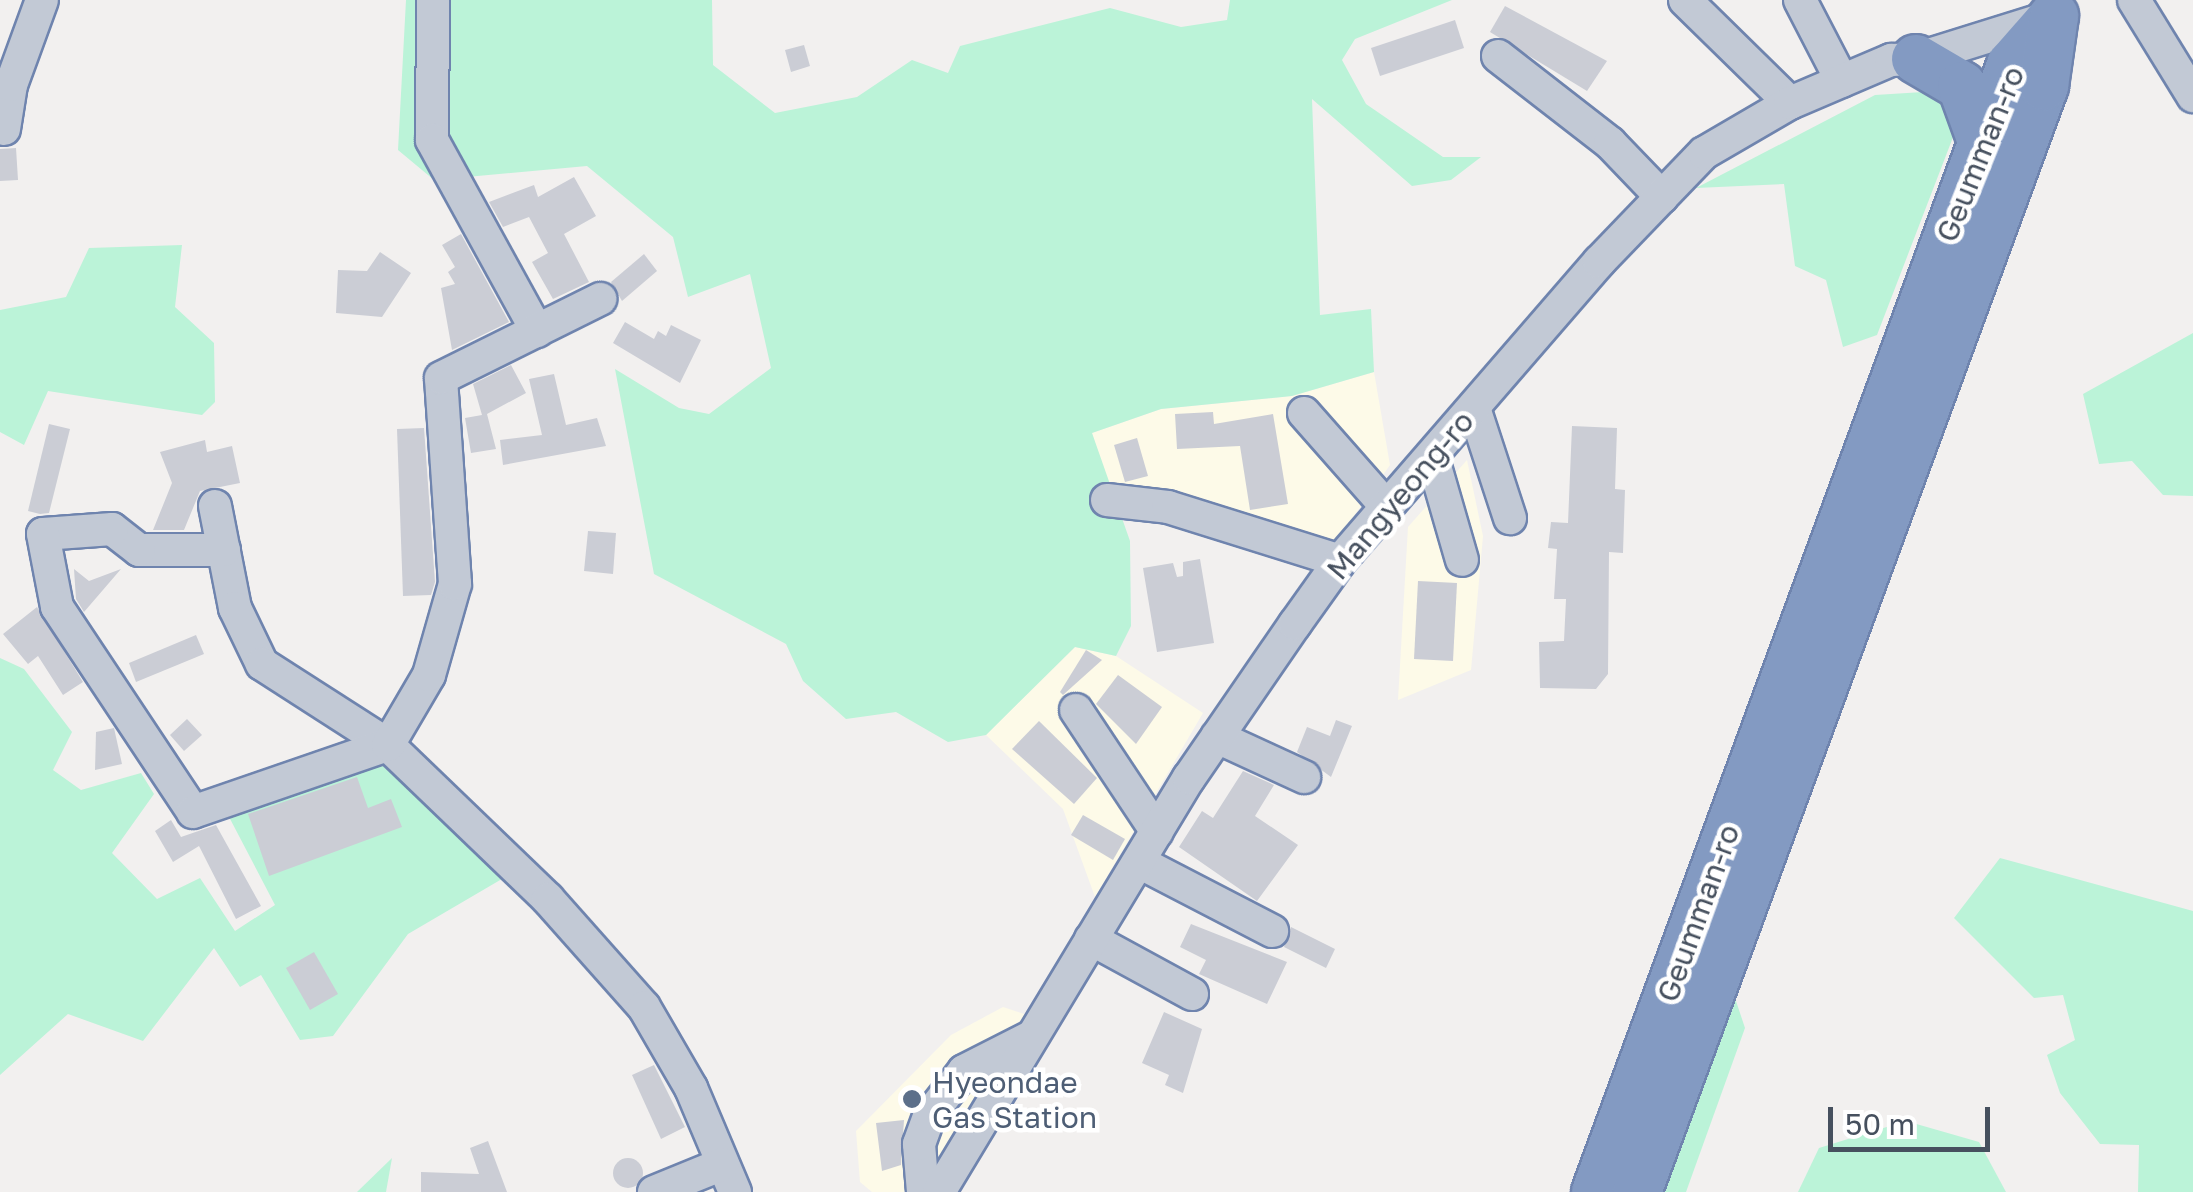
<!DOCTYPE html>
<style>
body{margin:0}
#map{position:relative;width:2193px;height:1192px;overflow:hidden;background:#f2f0ef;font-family:"Golos Text",sans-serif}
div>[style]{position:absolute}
.commercial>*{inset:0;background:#fdfae8}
.green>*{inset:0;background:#bbf3d8}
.building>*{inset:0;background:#cbcdd5}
.round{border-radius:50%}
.roads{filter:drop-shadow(2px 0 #6f84ae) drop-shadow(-2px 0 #6f84ae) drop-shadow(0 2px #6f84ae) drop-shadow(0 -2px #6f84ae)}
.minor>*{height:32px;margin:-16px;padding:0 16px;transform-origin:16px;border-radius:16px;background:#c2c9d5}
.highway>*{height:48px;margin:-24px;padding:0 24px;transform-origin:24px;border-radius:24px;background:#839ac2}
.dots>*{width:28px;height:28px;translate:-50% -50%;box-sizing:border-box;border:5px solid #fff;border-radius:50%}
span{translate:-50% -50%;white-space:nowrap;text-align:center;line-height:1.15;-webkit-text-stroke:9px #fff;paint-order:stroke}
.street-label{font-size:30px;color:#46505e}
.service-label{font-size:30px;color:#4e5e75}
.left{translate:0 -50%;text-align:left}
.scale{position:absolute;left:1828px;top:1107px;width:162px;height:45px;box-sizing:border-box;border:5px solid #46505e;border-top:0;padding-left:12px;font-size:30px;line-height:35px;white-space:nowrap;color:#46505e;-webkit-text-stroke:8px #fff;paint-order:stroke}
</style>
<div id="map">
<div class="commercial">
<i style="clip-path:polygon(1374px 372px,1390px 465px,1329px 551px,1110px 489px,1092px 433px,1161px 409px,1292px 396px)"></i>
<i style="clip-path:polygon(1467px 460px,1483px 536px,1471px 670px,1398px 700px,1408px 527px)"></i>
<i style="clip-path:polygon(1075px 647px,1116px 656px,1203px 713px,1095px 897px,1063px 809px,986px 735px)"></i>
<i style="clip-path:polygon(1003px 1007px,1027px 1015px,928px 1192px,872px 1192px,860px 1182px,856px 1131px,951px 1035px)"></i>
</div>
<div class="green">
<i style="clip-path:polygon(406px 0,712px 0,713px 65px,775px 113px,857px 97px,912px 60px,948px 73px,960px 46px,1110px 8px,1181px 27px,1227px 20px,1230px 0,1452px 0,1355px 39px,1342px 60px,1366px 104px,1443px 157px,1481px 157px,1451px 180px,1412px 186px,1312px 99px,1320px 315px,1371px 309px,1374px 372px,1292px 396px,1161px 409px,1092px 433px,1130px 541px,1131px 626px,1116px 656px,1075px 647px,986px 735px,948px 742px,896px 712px,846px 719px,803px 681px,786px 644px,654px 574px,615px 369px,679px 408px,709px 414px,771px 368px,750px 274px,688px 297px,673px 237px,587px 166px,434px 180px,398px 150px)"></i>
<i style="clip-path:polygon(1939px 91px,1960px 119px,1877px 335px,1843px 347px,1826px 280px,1795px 266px,1784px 184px,1696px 188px,1875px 95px)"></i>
<i style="clip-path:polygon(182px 245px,175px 307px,214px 343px,215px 402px,202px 415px,48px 391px,24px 445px,0 432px,0 310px,66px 297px,89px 248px)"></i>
<i style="clip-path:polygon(2193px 333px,2193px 496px,2163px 495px,2132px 461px,2099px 464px,2083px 394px)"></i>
<i style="clip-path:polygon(0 658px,24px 669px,72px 732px,53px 770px,81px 790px,141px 773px,154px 794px,112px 853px,157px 899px,200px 878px,235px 931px,275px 905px,228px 815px,374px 758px,507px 876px,408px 934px,333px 1036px,300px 1040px,261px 975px,240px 987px,214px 948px,143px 1041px,68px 1014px,0 1075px)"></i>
<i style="clip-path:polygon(2000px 858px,2193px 911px,2193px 1192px,2138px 1192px,2139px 1145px,2100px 1144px,2060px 1093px,2047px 1055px,2075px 1040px,2063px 995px,2034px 998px,1954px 918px)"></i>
<i style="clip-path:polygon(1732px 989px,1745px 1028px,1686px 1192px,1654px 1192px)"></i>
<i style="clip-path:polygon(1906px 1121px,1979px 1142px,2006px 1192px,1798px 1192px,1819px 1148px)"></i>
<i style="clip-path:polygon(392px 1158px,386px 1192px,357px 1192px)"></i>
</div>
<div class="building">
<i style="clip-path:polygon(1505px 6px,1607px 61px,1587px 91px,1490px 32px)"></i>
<i style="clip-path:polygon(1455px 20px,1464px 48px,1380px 76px,1371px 48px)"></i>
<i style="clip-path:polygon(804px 45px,810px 66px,791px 72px,785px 50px)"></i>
<i style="clip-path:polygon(16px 148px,18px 180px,0 181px,0 149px)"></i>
<i style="clip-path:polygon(574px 177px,596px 216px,564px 234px,589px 282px,553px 299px,532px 262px,548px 253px,529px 217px,503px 227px,489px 202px,534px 185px,538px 197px)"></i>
<i style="clip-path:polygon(461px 234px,509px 322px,452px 350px,441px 288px,455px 284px,448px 272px,455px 267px,442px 245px)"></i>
<i style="clip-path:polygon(380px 252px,411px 273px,382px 317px,336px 313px,338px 270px,367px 271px)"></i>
<i style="clip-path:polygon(644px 254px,657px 271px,622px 301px,611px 282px)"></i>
<i style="clip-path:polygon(625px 322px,654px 339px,658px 331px,666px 336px,671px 325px,701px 340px,680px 383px,613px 343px)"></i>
<i style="clip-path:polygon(511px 365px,526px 393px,487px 414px,496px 449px,471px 453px,465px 418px,482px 415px,473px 384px)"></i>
<i style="clip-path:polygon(554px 374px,566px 425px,597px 418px,606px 446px,503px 465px,500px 440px,542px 435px,529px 379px)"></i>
<i style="clip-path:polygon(1213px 412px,1214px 424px,1273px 414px,1288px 504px,1250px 510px,1240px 446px,1177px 449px,1175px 414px)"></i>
<i style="clip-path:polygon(49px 424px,70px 429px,49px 513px,40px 514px,28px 511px)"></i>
<i style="clip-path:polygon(1572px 426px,1617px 428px,1615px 489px,1625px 490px,1623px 553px,1609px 552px,1608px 674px,1596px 689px,1540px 688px,1539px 642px,1564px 641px,1566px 599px,1554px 599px,1557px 549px,1548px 548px,1551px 522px,1568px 523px)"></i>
<i style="clip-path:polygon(424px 428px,435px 582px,431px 595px,403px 596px,397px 429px)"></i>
<i style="clip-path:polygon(1137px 438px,1148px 476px,1125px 482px,1114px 445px)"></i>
<i style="clip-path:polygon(205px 440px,207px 452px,232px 446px,240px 483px,200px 491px,184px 530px,153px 530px,172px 483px,160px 452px)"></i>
<i style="clip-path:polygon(588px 531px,616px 533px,613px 574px,584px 571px)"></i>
<i style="clip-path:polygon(1200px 559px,1214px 643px,1157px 652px,1143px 568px,1173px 563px,1177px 577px,1183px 576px,1183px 562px)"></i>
<i style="clip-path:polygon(74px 569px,89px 581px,121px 569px,84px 612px,76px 599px)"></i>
<i style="clip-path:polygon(1418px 581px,1457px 583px,1453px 661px,1414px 659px)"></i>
<i style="clip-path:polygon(37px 607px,83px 682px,63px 695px,38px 656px,28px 664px,3px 634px)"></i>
<i style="clip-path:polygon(196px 635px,204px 654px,136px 682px,129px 663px)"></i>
<i style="clip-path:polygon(1086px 650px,1102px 660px,1063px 695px,1060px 692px)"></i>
<i style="clip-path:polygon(1118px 675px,1162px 707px,1136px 744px,1096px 704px)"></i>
<i style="clip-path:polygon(187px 719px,202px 735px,184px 751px,170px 735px)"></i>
<i style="clip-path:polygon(1336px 720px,1352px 726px,1331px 777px,1297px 752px,1307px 727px,1330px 736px)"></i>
<i style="clip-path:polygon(1039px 721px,1097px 778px,1074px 804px,1012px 749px)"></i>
<i style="clip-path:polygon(114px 728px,122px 764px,95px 770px,96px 732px)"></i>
<i style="clip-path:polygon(1243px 771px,1274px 785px,1255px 816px,1298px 845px,1257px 901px,1179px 847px,1202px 811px,1213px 818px)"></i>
<i style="clip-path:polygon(357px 777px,368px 808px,391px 799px,402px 827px,269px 876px,248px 814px)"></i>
<i style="clip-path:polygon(1083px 815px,1125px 839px,1113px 860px,1071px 835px)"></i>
<i style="clip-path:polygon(171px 820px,181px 837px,216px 825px,261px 906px,236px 919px,199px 846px,173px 862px,155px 831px)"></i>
<i style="clip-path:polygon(1191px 924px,1287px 962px,1267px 1004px,1199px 974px,1206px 960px,1180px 947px)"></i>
<i style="clip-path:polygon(1291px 927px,1335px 949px,1326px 968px,1284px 947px)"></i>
<i style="clip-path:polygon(314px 952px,338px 994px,310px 1010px,286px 968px)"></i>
<i style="clip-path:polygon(1164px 1012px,1202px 1029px,1183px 1093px,1165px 1085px,1169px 1075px,1142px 1063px)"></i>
<i style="clip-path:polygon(654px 1065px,685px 1127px,661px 1139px,632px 1075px)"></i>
<i style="clip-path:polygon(904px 1120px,901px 1165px,882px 1171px,876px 1123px)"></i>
<i style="clip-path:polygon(488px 1141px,507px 1192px,421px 1192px,421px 1172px,479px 1174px,470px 1148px)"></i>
<i class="round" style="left:613px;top:1158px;width:30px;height:30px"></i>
</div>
<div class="roads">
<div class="minor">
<i style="left:433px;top:0;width:140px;rotate:90.4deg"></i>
<i style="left:432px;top:140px;width:218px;rotate:61.2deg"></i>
<i style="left:1685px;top:0;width:147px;rotate:44.4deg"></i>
<i style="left:1800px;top:0;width:91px;rotate:62.6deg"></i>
<i style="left:2134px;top:0;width:113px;rotate:58.4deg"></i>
<i style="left:1498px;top:56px;width:142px;rotate:37.8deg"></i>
<i style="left:1610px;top:143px;width:75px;rotate:46.1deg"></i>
<i style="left:4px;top:129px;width:45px;rotate:-81deg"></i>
<i style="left:11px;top:85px;width:90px;rotate:-70deg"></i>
<i style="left:1474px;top:408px;width:116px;rotate:71.9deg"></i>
<i style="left:1304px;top:413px;width:125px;rotate:48.6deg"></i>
<i style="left:1432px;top:456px;width:108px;rotate:73.9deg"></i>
<i style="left:1107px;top:500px;width:61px;rotate:6.5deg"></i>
<i style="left:1168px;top:507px;width:180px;rotate:17.4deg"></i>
<i style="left:215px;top:506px;width:104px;rotate:78.9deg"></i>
<i style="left:235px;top:608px;width:62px;rotate:64.3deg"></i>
<i style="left:262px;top:664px;width:150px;rotate:32.7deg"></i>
<i style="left:388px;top:745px;width:222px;rotate:43.9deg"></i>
<i style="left:548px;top:899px;width:144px;rotate:48.4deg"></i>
<i style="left:644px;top:1007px;width:94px;rotate:59.9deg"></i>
<i style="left:691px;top:1088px;width:113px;rotate:67.1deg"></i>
<i style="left:224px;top:550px;width:85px;rotate:180deg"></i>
<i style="left:139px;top:550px;width:34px;rotate:-142deg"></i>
<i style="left:112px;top:529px;width:69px;rotate:175.9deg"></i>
<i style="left:43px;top:534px;width:74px;rotate:79.1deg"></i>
<i style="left:57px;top:607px;width:246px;rotate:56.4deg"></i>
<i style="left:193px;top:812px;width:206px;rotate:-19deg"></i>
<i style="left:388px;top:745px;width:81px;rotate:-59.6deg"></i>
<i style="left:429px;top:675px;width:95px;rotate:-74.1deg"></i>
<i style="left:455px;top:584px;width:206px;rotate:-93.9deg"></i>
<i style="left:441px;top:378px;width:178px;rotate:-26.4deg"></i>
<i style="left:1076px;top:710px;width:146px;rotate:56.4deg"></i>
<i style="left:1217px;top:737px;width:96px;rotate:24.7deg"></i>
<i style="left:1139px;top:862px;width:150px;rotate:27.4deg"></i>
<i style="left:1091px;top:939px;width:115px;rotate:28.6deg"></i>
<i style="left:654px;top:1192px;width:74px;rotate:-22.1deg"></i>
<i style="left:923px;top:1192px;width:48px;rotate:-94.8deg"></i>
<i style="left:919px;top:1144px;width:30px;rotate:-70deg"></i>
<i style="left:929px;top:1116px;width:57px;rotate:-52.1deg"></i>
<i style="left:964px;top:1071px;width:75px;rotate:-26.9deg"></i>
<i style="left:939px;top:1192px;width:484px;rotate:-58.9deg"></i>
<i style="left:1189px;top:778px;width:187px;rotate:-55.5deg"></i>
<i style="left:1295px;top:624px;width:77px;rotate:-54.5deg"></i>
<i style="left:1340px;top:561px;width:396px;rotate:-49.1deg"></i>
<i style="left:1599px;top:262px;width:151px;rotate:-46.1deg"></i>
<i style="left:1704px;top:153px;width:99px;rotate:-30.2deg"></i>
<i style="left:1790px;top:103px;width:110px;rotate:-23.1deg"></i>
<i style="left:1891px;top:60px;width:25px;rotate:-2deg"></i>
<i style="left:1916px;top:59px;width:141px;rotate:-17.3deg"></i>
</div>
<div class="highway">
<i style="left:1916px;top:59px;width:53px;rotate:30.4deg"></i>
<i style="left:1962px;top:86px;width:62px;rotate:70.1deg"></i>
<i style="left:1596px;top:1192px;width:1201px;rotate:-69.78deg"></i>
<i style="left:2011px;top:65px;width:65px;rotate:-48.7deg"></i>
<i style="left:1637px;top:1192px;width:1179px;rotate:-69.8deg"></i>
<i style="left:2044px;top:86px;width:71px;rotate:-81.9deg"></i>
</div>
</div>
<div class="dots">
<i style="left:912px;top:1099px;background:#5c6f8a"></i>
</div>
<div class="street-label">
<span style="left:1980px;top:154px;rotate:-68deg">Geumman-ro</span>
<span style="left:1400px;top:495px;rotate:-50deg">Mangyeong-ro</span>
<span style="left:1698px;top:913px;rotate:-70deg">Geumman-ro</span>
</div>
<div class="service-label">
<span class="left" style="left:932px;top:1099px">Hyeondae<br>Gas Station</span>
</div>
<div class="scale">50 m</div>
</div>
